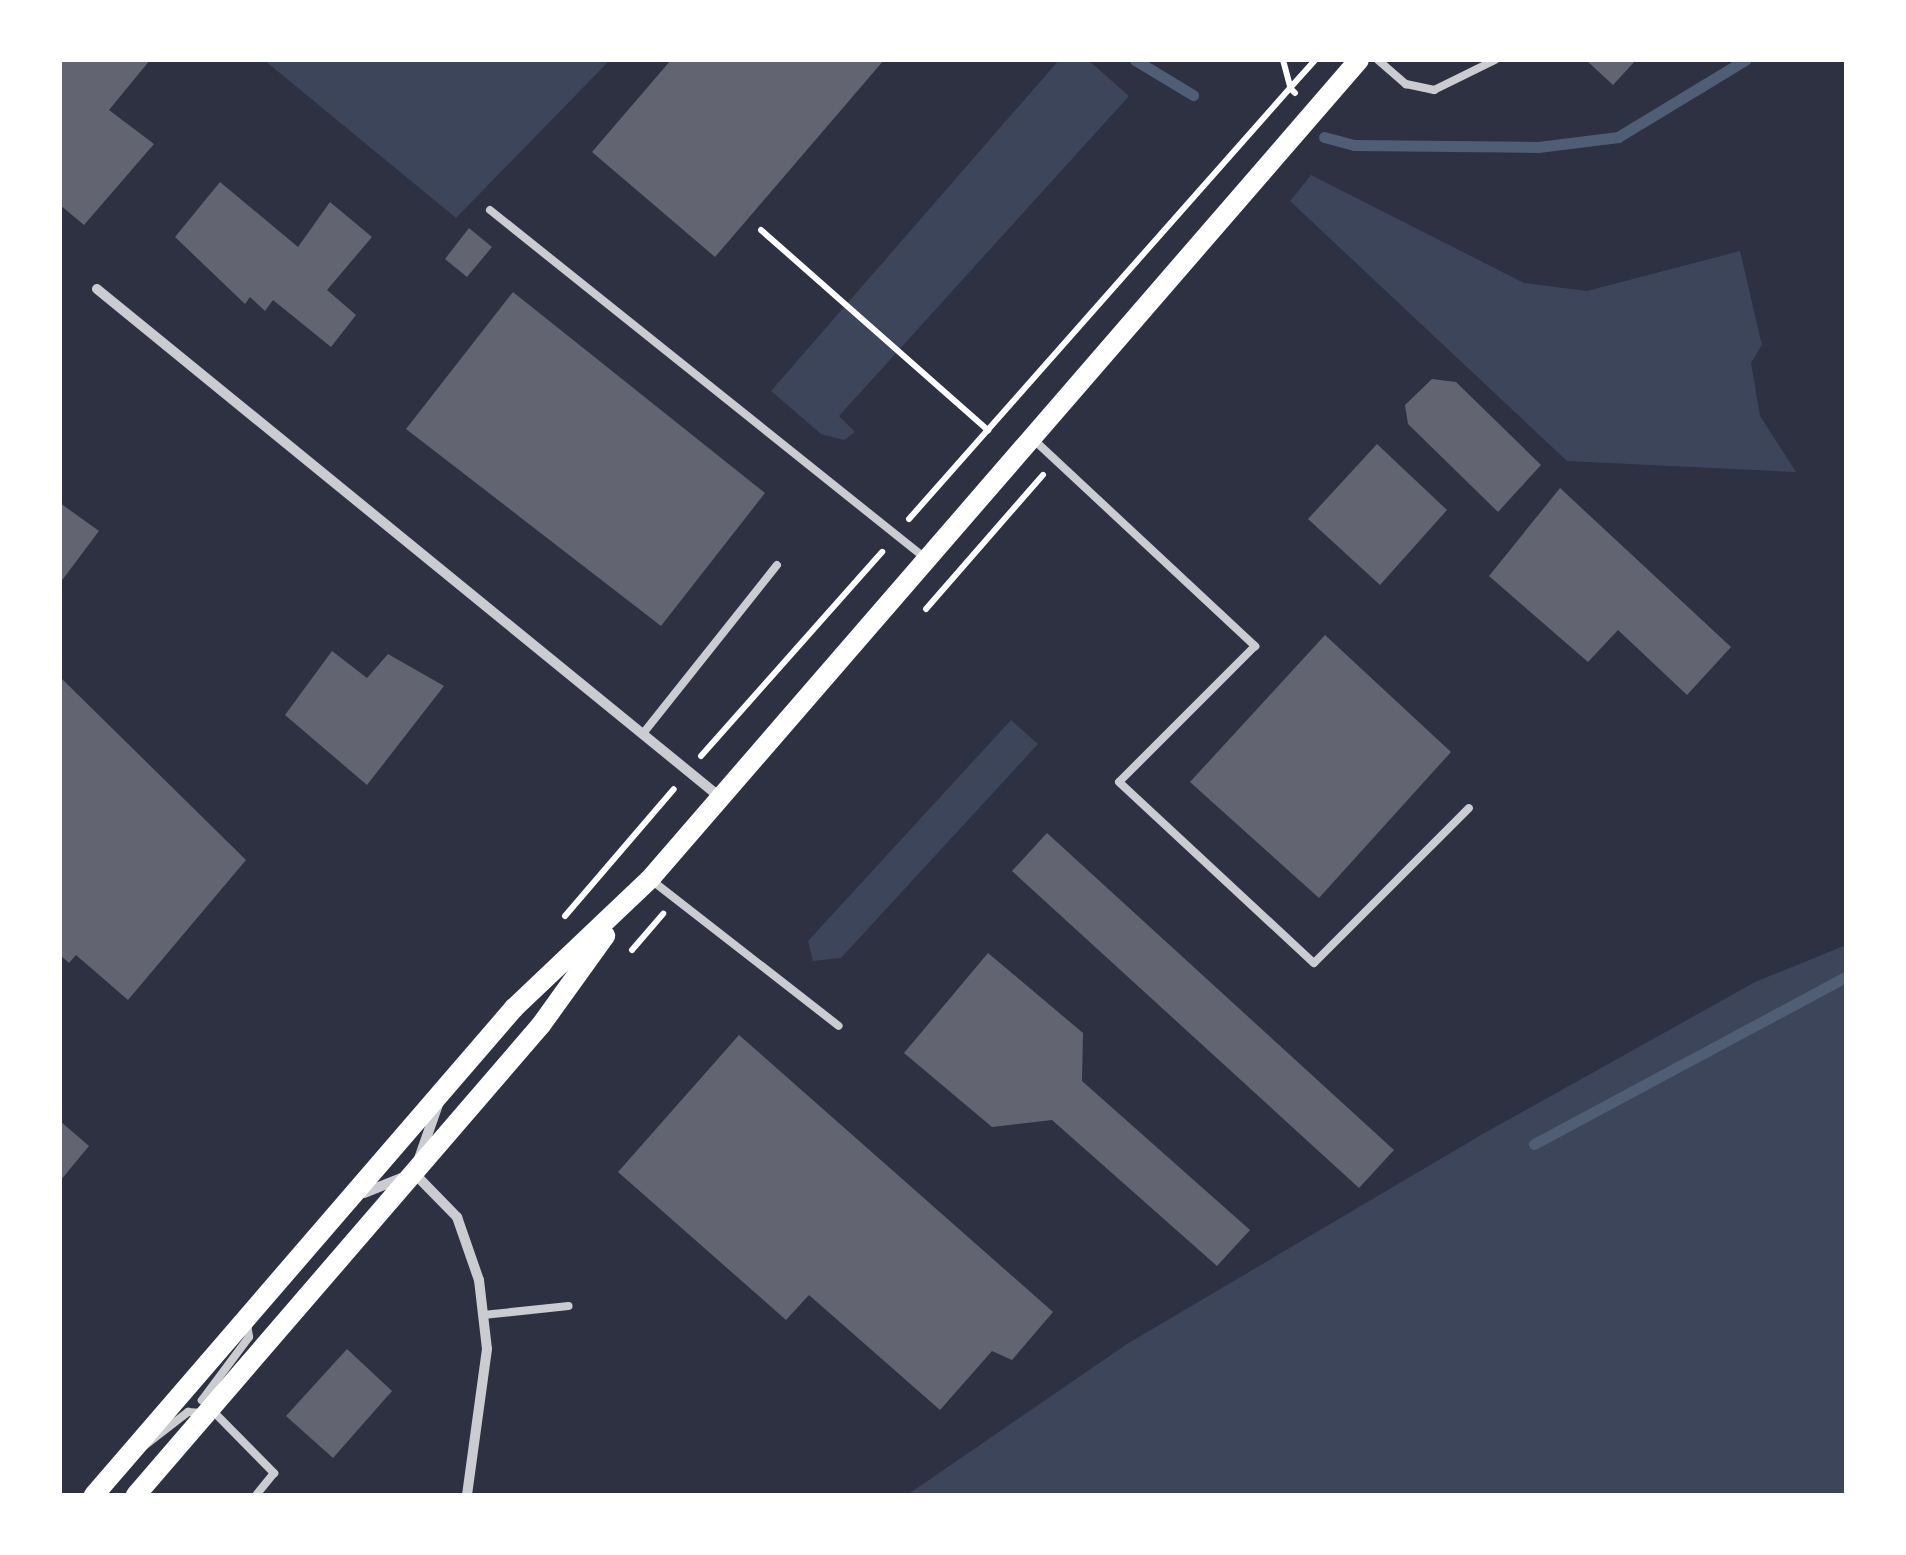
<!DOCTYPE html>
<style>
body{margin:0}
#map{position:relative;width:1906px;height:1555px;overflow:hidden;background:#2d3142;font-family:"Archivo Narrow",sans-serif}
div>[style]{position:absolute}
.green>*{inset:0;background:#3c4559}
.stream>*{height:11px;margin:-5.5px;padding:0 5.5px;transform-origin:5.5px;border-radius:5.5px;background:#4f5d75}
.building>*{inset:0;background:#626471}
.path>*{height:6px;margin:-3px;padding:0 3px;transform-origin:3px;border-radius:3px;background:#fff}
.service>*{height:8px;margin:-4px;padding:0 4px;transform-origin:4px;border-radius:4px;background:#caccd0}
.minor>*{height:10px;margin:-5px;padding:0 5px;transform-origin:5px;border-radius:5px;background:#caccd0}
.secondary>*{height:20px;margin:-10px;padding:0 10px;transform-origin:10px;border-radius:10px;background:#fff}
span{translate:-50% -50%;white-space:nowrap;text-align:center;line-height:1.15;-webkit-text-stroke:10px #fff;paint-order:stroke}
.frame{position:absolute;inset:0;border:62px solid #fff;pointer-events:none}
</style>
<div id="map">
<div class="green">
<i style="clip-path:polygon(264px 60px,610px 60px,456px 218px)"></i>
<i style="clip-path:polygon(1059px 60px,1088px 60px,1129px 96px,839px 416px,855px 432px,844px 440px,821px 434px,771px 391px)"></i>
<i style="clip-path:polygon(1311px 175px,1524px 283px,1587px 291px,1740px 251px,1762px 345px,1751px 363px,1760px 416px,1796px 472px,1567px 461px,1290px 201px)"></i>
<i style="clip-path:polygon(1011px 720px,1038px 744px,841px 958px,813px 961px,808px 941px)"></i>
<i style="clip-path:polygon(1846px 945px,1846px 1495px,907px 1495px,1127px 1344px,1481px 1135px,1755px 982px)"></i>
</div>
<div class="stream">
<i style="left:1135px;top:60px;width:68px;rotate:31.1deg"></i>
<i style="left:1324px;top:137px;width:31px;rotate:15deg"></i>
<i style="left:1354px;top:145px;width:184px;rotate:0.6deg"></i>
<i style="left:1538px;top:147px;width:81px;rotate:-7.1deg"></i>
<i style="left:1618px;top:137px;width:149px;rotate:-31.2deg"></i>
<i style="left:1534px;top:1144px;width:354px;rotate:-28.2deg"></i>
</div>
<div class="building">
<i style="clip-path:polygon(60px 60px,150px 60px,109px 110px,154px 144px,84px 225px,60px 205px)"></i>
<i style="clip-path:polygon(671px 60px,884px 60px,715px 257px,592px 152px)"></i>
<i style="clip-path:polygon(1586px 60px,1636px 60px,1613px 85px)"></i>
<i style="clip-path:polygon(220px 182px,298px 247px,330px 202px,372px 237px,327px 290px,356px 315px,331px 347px,273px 300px,265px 311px,250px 297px,245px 304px,175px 237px)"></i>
<i style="clip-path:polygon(469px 228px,492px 247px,467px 277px,445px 259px)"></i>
<i style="clip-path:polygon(513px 292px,765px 493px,661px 626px,406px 429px)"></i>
<i style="clip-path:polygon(1432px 379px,1456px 382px,1541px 465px,1498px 512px,1408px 424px,1405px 405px)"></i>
<i style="clip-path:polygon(1377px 444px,1447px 510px,1380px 585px,1308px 519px)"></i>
<i style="clip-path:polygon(1560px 488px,1731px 647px,1687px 695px,1618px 630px,1588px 662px,1489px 576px)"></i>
<i style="clip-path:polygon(60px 503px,99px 531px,60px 583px)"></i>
<i style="clip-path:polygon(1325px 635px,1451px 752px,1319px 898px,1190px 782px)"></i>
<i style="clip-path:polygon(332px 651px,367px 678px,388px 654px,444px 686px,367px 785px,285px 715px)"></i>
<i style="clip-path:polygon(60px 677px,246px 860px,128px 1000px,76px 955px,69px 963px,60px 955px)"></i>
<i style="clip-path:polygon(1047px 833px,1394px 1150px,1359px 1188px,1012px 871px)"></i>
<i style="clip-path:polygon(988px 953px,1083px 1033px,1082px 1081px,1250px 1230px,1217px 1266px,1052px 1120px,992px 1127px,904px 1053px)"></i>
<i style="clip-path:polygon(739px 1035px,1053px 1312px,1012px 1360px,992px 1351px,940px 1410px,809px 1295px,786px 1320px,618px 1172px)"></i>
<i style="clip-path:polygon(60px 1121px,89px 1146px,60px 1181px)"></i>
<i style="clip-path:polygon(347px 1349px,392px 1391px,333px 1458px,286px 1416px)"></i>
</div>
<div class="path">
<i style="left:1283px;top:60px;width:28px;rotate:75deg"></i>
<i style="left:1290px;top:88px;width:38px;rotate:-48deg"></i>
<i style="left:761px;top:230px;width:303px;rotate:41.4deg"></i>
<i style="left:909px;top:519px;width:575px;rotate:-48.52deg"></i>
<i style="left:1290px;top:88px;width:7px;rotate:45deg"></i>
<i style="left:926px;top:609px;width:178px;rotate:-48.9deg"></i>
<i style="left:701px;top:756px;width:273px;rotate:-48.4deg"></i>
<i style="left:565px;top:916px;width:167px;rotate:-49.4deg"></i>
<i style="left:632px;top:950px;width:48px;rotate:-49.3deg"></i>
</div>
<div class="service">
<i style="left:1378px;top:60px;width:37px;rotate:41deg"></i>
<i style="left:1406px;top:84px;width:29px;rotate:12deg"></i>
<i style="left:1434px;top:90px;width:68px;rotate:-26.2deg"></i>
<i style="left:490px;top:210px;width:557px;rotate:38.66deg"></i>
<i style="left:1033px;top:439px;width:304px;rotate:43deg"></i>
<i style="left:1255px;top:646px;width:192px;rotate:135deg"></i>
<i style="left:1119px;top:782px;width:266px;rotate:42.9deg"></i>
<i style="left:1314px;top:963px;width:219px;rotate:-45deg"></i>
<i style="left:645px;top:731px;width:212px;rotate:-51.5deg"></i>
<i style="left:650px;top:879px;width:239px;rotate:37.9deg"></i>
<i style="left:483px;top:1315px;width:86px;rotate:-6deg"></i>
<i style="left:247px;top:1324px;width:13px;rotate:81deg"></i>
<i style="left:249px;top:1337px;width:79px;rotate:126.7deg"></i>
<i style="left:202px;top:1400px;width:103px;rotate:45.4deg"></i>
<i style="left:274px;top:1473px;width:28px;rotate:129deg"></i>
<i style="left:144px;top:1446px;width:56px;rotate:-37.7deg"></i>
<i style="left:188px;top:1412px;width:15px;rotate:4deg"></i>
</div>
<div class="minor">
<i style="left:97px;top:289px;width:805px;rotate:39.2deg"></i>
<i style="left:414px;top:1173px;width:62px;rotate:45.7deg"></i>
<i style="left:457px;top:1217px;width:67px;rotate:70.8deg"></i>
<i style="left:479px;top:1280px;width:69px;rotate:83.4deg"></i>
<i style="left:487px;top:1349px;width:147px;rotate:97.8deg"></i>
<i style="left:364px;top:1193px;width:54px;rotate:-21.8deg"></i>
<i style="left:414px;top:1173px;width:85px;rotate:-70.7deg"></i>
</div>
<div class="secondary">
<i style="left:94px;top:1495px;width:643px;rotate:-49.22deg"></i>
<i style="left:514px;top:1008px;width:187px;rotate:-43.5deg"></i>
<i style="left:650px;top:879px;width:1083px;rotate:-49.12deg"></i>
<i style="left:136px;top:1495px;width:620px;rotate:-49.25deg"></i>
<i style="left:541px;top:1025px;width:110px;rotate:-54.3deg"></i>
</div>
<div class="frame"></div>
</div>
